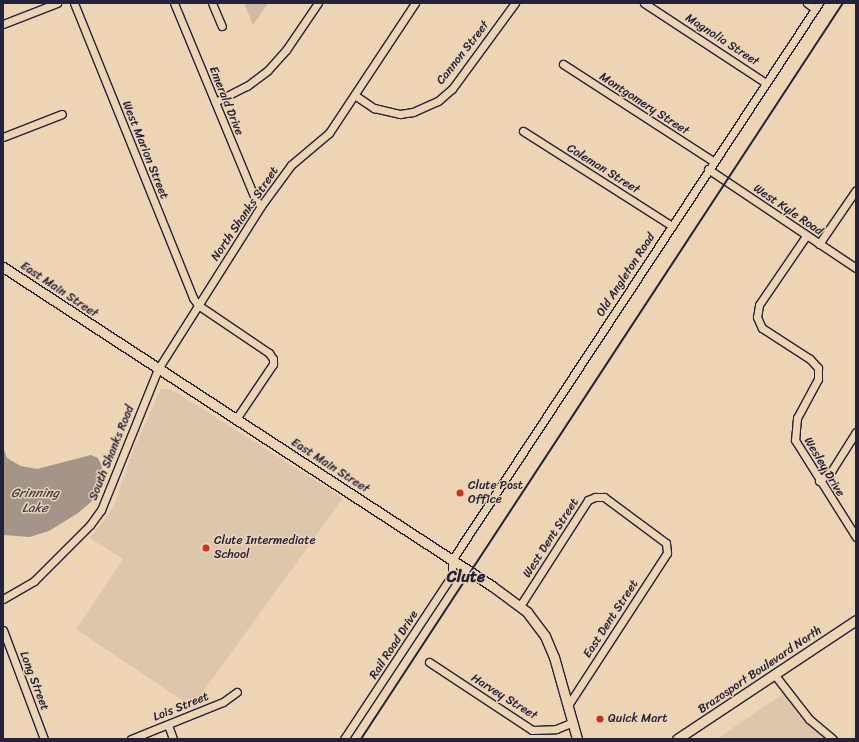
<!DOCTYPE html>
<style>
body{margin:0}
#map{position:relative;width:859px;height:742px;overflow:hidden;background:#edd4b5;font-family:Sriracha,sans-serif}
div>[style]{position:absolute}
.built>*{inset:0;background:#dec6ac}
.green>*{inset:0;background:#d0baa4}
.water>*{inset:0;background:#a59589}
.roads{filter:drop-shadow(1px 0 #22223b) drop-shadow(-1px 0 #22223b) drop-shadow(0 1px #22223b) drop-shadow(0 -1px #22223b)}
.minor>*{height:7px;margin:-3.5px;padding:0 3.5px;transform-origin:3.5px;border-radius:3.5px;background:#edd4b5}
.major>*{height:9px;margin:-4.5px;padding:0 4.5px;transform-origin:4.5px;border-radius:4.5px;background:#edd4b5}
.rail>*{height:2px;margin:-1px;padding:0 1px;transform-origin:1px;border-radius:1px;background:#22223b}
.dots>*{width:11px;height:11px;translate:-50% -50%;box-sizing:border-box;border:2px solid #edd4b5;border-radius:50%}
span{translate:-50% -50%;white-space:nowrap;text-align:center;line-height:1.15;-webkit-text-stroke:3px #edd4b5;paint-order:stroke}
.street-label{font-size:12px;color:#22223b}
.poi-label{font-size:12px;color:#22223b}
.left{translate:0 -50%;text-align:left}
.water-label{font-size:13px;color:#494452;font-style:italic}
.district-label{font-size:16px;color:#22223b;font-weight:700}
.frame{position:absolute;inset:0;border:4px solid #22223b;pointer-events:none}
</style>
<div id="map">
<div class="built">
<i style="clip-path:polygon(161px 389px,171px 389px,343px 498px,192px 707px,76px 629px,123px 559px,90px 538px,114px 506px,133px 450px)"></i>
<i style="clip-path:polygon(784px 693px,805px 717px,830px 739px,717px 739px)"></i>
</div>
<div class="green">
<i style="clip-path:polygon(244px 3px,268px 3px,253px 25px)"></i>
</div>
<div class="water">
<i style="clip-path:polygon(3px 447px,7px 458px,21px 466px,37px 469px,91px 455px,98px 458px,102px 467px,98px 488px,91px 502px,78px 513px,49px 531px,30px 537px,3px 535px)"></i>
</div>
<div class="roads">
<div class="minor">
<i style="left:74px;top:3px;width:318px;rotate:68deg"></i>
<i style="left:193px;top:298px;width:9px;rotate:54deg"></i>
<i style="left:198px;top:305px;width:86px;rotate:34.1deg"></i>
<i style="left:269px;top:353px;width:7px;rotate:56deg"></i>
<i style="left:273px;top:359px;width:5px;rotate:90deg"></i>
<i style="left:273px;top:364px;width:66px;rotate:123.9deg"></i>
<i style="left:174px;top:3px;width:212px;rotate:67.5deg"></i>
<i style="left:255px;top:199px;width:9px;rotate:49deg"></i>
<i style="left:212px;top:3px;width:25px;rotate:67deg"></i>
<i style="left:644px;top:3px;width:146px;rotate:33.3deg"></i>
<i style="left:807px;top:3px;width:10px;rotate:37deg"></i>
<i style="left:3px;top:24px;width:58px;rotate:-21.3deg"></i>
<i style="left:563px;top:64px;width:179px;rotate:32.9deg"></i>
<i style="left:356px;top:96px;width:22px;rotate:34deg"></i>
<i style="left:374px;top:108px;width:27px;rotate:13deg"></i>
<i style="left:400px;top:114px;width:13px;rotate:-9deg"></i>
<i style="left:413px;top:112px;width:27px;rotate:-24deg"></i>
<i style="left:438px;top:101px;width:18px;rotate:-41deg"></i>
<i style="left:452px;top:89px;width:107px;rotate:-53.8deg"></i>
<i style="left:215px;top:102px;width:36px;rotate:-27deg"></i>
<i style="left:247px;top:86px;width:26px;rotate:-37deg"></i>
<i style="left:268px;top:70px;width:27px;rotate:-48deg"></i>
<i style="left:286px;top:50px;width:57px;rotate:-55.8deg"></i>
<i style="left:523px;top:131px;width:177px;rotate:32.5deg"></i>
<i style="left:3px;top:137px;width:63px;rotate:-21.3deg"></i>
<i style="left:708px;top:169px;width:178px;rotate:33.8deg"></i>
<i style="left:806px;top:236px;width:83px;rotate:124.3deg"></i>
<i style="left:759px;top:305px;width:12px;rotate:99deg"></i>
<i style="left:757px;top:317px;width:12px;rotate:66deg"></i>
<i style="left:762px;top:328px;width:57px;rotate:32.9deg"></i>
<i style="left:810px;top:359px;width:12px;rotate:48deg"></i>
<i style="left:818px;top:368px;width:11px;rotate:90deg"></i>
<i style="left:818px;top:379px;width:44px;rotate:118.3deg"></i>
<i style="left:797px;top:418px;width:22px;rotate:95deg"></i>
<i style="left:795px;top:440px;width:115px;rotate:57.8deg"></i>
<i style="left:819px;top:244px;width:65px;rotate:-55.6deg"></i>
<i style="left:819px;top:481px;width:17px;rotate:-40deg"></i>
<i style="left:832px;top:470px;width:45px;rotate:-57.7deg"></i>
<i style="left:3px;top:599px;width:36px;rotate:-30deg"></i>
<i style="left:34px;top:581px;width:79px;rotate:-45deg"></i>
<i style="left:90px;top:525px;width:19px;rotate:-54deg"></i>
<i style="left:101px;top:510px;width:152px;rotate:-68deg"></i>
<i style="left:158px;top:369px;width:193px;rotate:-57.7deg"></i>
<i style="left:261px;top:206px;width:51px;rotate:-53.8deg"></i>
<i style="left:291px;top:165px;width:50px;rotate:-40.1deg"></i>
<i style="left:329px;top:133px;width:156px;rotate:-56.5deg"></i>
<i style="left:520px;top:606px;width:126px;rotate:-57.3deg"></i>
<i style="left:588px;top:500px;width:8px;rotate:-23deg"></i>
<i style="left:595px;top:497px;width:9px"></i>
<i style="left:604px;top:497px;width:77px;rotate:36.6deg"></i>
<i style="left:666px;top:543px;width:10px;rotate:84deg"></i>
<i style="left:667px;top:553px;width:180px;rotate:123deg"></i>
<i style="left:3px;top:630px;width:116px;rotate:69.4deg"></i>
<i style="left:429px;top:662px;width:123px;rotate:33.4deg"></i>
<i style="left:532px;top:730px;width:24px;rotate:-2deg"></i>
<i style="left:556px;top:729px;width:18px;rotate:-22deg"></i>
<i style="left:774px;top:674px;width:57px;rotate:52.1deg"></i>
<i style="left:809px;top:719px;width:31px;rotate:40deg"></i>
<i style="left:168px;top:725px;width:15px;rotate:70deg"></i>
<i style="left:131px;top:739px;width:99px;rotate:-21.9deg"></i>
<i style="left:223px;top:702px;width:17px;rotate:-36deg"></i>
<i style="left:344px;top:739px;width:196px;rotate:-56.6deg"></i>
<i style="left:452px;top:575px;width:15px;rotate:-90deg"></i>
<i style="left:452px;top:560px;width:667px;rotate:-56.62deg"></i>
</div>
<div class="major">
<i style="left:3px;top:267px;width:584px;rotate:33.12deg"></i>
<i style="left:492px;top:586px;width:44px;rotate:36.6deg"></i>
<i style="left:527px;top:612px;width:30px;rotate:53deg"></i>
<i style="left:545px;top:636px;width:23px;rotate:67deg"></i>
<i style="left:554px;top:657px;width:85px;rotate:74.3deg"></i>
<i style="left:677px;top:739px;width:215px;rotate:-33.6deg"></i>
</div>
</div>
<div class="rail">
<i style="left:361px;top:739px;width:880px;rotate:-56.78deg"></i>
</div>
<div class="dots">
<i style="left:460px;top:493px;background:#c8321e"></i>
<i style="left:206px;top:548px;background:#c8321e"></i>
<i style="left:600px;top:719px;background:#c8321e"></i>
</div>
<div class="street-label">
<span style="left:722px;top:40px;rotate:33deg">Magnolia Street</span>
<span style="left:463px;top:53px;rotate:-52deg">Cannon Street</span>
<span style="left:226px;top:101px;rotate:68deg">Emerald Drive</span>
<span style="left:644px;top:104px;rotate:33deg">Montgomery Street</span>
<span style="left:145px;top:150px;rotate:68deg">West Marion Street</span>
<span style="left:603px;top:169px;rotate:32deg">Coleman Street</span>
<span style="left:788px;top:210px;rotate:34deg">West Kyle Road</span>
<span style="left:245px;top:214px;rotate:-56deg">North Shanks Street</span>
<span style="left:626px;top:275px;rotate:-57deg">Old Angleton Road</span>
<span style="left:59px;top:290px;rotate:34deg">East Main Street</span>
<span style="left:112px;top:453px;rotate:-68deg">South Shanks Road</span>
<span style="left:330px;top:466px;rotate:33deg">East Main Street</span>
<span style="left:824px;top:467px;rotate:59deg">Wesley Drive</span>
<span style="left:551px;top:538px;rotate:-57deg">West Dent Street</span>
<span style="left:611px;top:619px;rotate:-57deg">East Dent Street</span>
<span style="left:394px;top:645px;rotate:-57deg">Rail Road Drive</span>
<span style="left:760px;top:670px;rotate:-34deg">Brazosport Boulevard North</span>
<span style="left:34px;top:681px;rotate:69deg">Long Street</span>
<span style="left:504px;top:697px;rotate:32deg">Harvey Street</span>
<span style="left:181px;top:707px;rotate:-22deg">Lois Street</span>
</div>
<div class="poi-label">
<span class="left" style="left:468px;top:493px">Clute Post<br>Office</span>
<span class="left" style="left:214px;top:548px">Clute Intermediate<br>School</span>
<span class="left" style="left:608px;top:719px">Quick Mart</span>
</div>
<div class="water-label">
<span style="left:35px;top:501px">Grinning<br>Lake</span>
</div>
<div class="district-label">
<span style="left:466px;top:577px">Clute</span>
</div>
<div class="frame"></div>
</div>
